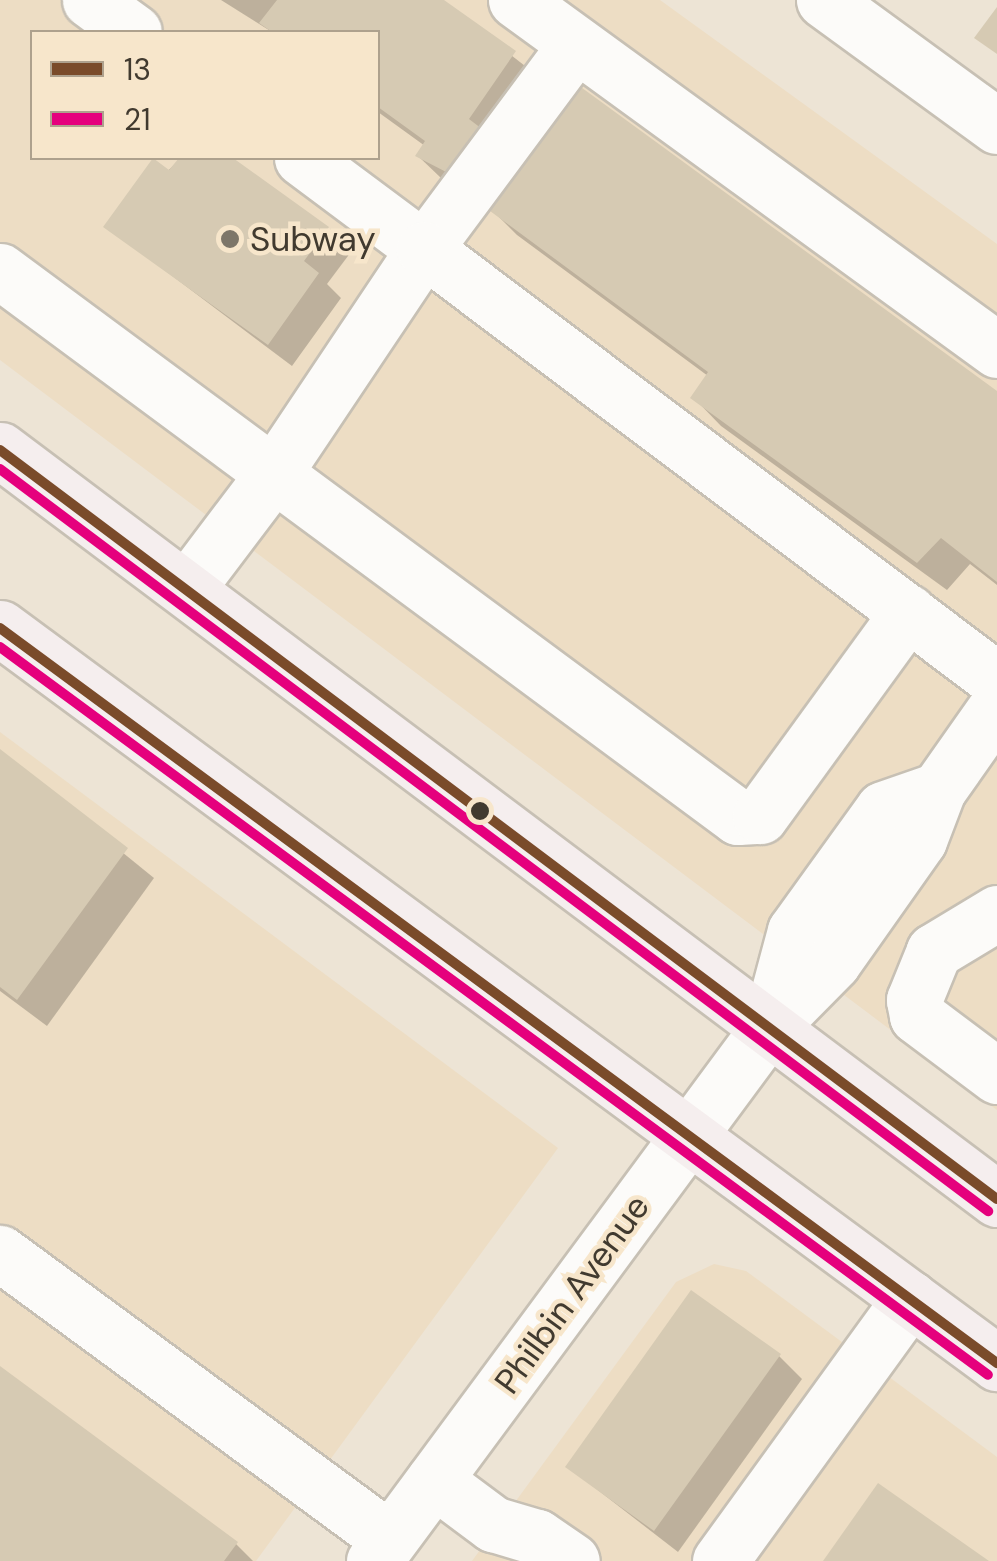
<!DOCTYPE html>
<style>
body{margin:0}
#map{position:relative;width:997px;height:1561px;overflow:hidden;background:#ede4d5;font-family:"DM Sans",sans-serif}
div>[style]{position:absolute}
.built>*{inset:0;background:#edddc4}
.shadow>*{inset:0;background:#0003}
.building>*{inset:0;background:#d6cab3}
.roads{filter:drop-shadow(2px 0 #c7c0b4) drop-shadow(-2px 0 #c7c0b4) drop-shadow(0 2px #c7c0b4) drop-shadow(0 -2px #c7c0b4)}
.minor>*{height:55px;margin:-27.5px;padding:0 27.5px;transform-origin:27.5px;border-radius:27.5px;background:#fcfbf9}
.major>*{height:55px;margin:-27.5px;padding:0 27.5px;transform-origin:27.5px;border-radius:27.5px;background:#f5eeee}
.bus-1>*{height:10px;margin:-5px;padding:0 5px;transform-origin:5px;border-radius:5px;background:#7a4b2a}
.bus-2>*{height:10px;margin:-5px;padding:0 5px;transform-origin:5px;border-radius:5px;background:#e5007d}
.dots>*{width:28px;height:28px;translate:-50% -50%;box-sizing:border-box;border:5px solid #f7e6cb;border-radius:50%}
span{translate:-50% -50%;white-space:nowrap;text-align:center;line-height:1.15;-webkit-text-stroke:9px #f7e6cb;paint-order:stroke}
.poi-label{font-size:35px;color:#413a2f}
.left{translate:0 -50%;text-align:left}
.street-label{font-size:35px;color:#413a2f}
.legend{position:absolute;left:30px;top:30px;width:350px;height:130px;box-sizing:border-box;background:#f7e6cb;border:2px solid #aea18d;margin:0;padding:12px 18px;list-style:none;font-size:30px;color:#413a2f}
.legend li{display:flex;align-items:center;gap:20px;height:50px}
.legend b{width:50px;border:2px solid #aea18d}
</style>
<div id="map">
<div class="built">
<i style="clip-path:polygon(evenodd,0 0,660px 0,997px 244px,997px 1110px,0 360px,0 0,32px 32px,378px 32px,378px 158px,32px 158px,32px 32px)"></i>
<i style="clip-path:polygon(0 732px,558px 1148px,256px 1561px,0 1561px)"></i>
<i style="clip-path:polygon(714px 1264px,746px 1271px,997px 1457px,997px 1561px,472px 1561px,676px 1282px)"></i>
</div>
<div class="shadow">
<i style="clip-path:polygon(221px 0,440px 0,538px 76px,478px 198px,441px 178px,418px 156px,425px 146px,378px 112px,378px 32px,272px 32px)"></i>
<i style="clip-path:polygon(182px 158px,229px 158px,351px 252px,327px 284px,341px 298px,292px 366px,106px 226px)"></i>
<i style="clip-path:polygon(489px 207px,997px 394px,997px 585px,970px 564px,947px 590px,721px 426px,693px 397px,708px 376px,517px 235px)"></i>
<i style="clip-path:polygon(0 753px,154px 878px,47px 1026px,0 991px)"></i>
<i style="clip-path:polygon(779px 1356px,802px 1379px,678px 1552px,568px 1467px)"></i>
<i style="clip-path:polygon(0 1370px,236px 1544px,253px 1561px,0 1561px)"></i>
</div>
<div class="building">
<i style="clip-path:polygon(277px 0,444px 0,516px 51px,469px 119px,486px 132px,454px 176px,415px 156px,425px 141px,378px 107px,378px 32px,272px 32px,259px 23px)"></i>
<i style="clip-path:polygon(997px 7px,997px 54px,974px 38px)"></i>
<i style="clip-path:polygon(578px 85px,997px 391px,997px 582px,941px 538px,917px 563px,690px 398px,708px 372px,486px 208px)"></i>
<i style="clip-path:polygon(153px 158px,169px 170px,179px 158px,233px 158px,329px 227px,304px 261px,319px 273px,268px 345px,103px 227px)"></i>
<i style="clip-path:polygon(0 749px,128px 848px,17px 1000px,0 987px)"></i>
<i style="clip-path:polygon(691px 1290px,781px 1354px,654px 1531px,565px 1467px)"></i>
<i style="clip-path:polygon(0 1366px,238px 1542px,224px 1561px,0 1561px)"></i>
<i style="clip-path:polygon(878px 1483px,989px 1561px,823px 1561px)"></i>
</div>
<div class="roads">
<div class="minor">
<i style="left:90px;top:0;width:54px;rotate:36deg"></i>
<i style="left:516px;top:0;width:595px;rotate:36.04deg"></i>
<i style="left:824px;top:0;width:214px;rotate:36.1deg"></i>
<i style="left:302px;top:158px;width:152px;rotate:36.7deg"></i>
<i style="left:424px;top:249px;width:255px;rotate:-53.4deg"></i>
<i style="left:0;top:271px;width:918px;rotate:36.5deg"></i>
<i style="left:738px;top:817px;width:22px;rotate:-3deg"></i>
<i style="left:760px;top:816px;width:252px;rotate:-54deg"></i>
<i style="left:187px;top:588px;width:144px;rotate:-52.9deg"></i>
<i style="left:274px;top:473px;width:270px;rotate:-56.2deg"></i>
<i style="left:424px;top:249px;width:717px;rotate:36.95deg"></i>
<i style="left:997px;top:913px;width:74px;rotate:148.9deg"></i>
<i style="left:934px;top:951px;width:53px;rotate:112.2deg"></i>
<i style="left:914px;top:1000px;width:16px;rotate:79deg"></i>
<i style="left:917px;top:1016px;width:100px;rotate:36.9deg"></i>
<i style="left:770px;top:1024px;width:96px;rotate:-75deg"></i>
<i style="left:795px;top:931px;width:150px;rotate:-54.2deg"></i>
<i style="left:883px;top:809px;width:58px;rotate:-19.1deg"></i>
<i style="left:0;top:1253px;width:483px;rotate:36.3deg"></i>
<i style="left:434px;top:1480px;width:74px;rotate:36.7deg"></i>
<i style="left:493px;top:1524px;width:46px;rotate:16.5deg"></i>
<i style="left:537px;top:1537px;width:42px;rotate:34.4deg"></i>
<i style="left:374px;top:1561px;width:664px;rotate:-53.51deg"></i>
<i style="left:769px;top:1027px;width:91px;rotate:-45.4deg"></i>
<i style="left:833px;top:962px;width:149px;rotate:-54.8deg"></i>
<i style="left:919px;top:840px;width:53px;rotate:-69.2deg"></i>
<i style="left:938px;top:790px;width:103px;rotate:-54.9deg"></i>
<i style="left:720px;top:1561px;width:324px;rotate:-54.1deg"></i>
</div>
<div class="major">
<i style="left:0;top:450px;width:1247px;rotate:36.92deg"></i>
<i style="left:0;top:628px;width:1239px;rotate:36.4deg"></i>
</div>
</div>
<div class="bus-1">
<i style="left:0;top:450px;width:1247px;rotate:36.92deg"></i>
<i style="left:0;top:628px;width:1239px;rotate:36.4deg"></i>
</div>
<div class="bus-2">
<i style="left:0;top:469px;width:1236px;rotate:36.91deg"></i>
<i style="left:0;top:647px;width:1227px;rotate:36.38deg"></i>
</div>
<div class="dots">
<i style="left:230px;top:239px;background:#7d7669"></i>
<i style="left:480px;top:811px;background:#413a2f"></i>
</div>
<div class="poi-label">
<span class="left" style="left:250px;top:239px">Subway</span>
</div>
<div class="street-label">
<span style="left:572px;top:1294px;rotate:-54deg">Philbin Avenue</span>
</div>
<ul class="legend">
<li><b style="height:12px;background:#7a4b2a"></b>13</li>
<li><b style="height:12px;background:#e5007d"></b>21</li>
</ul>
</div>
